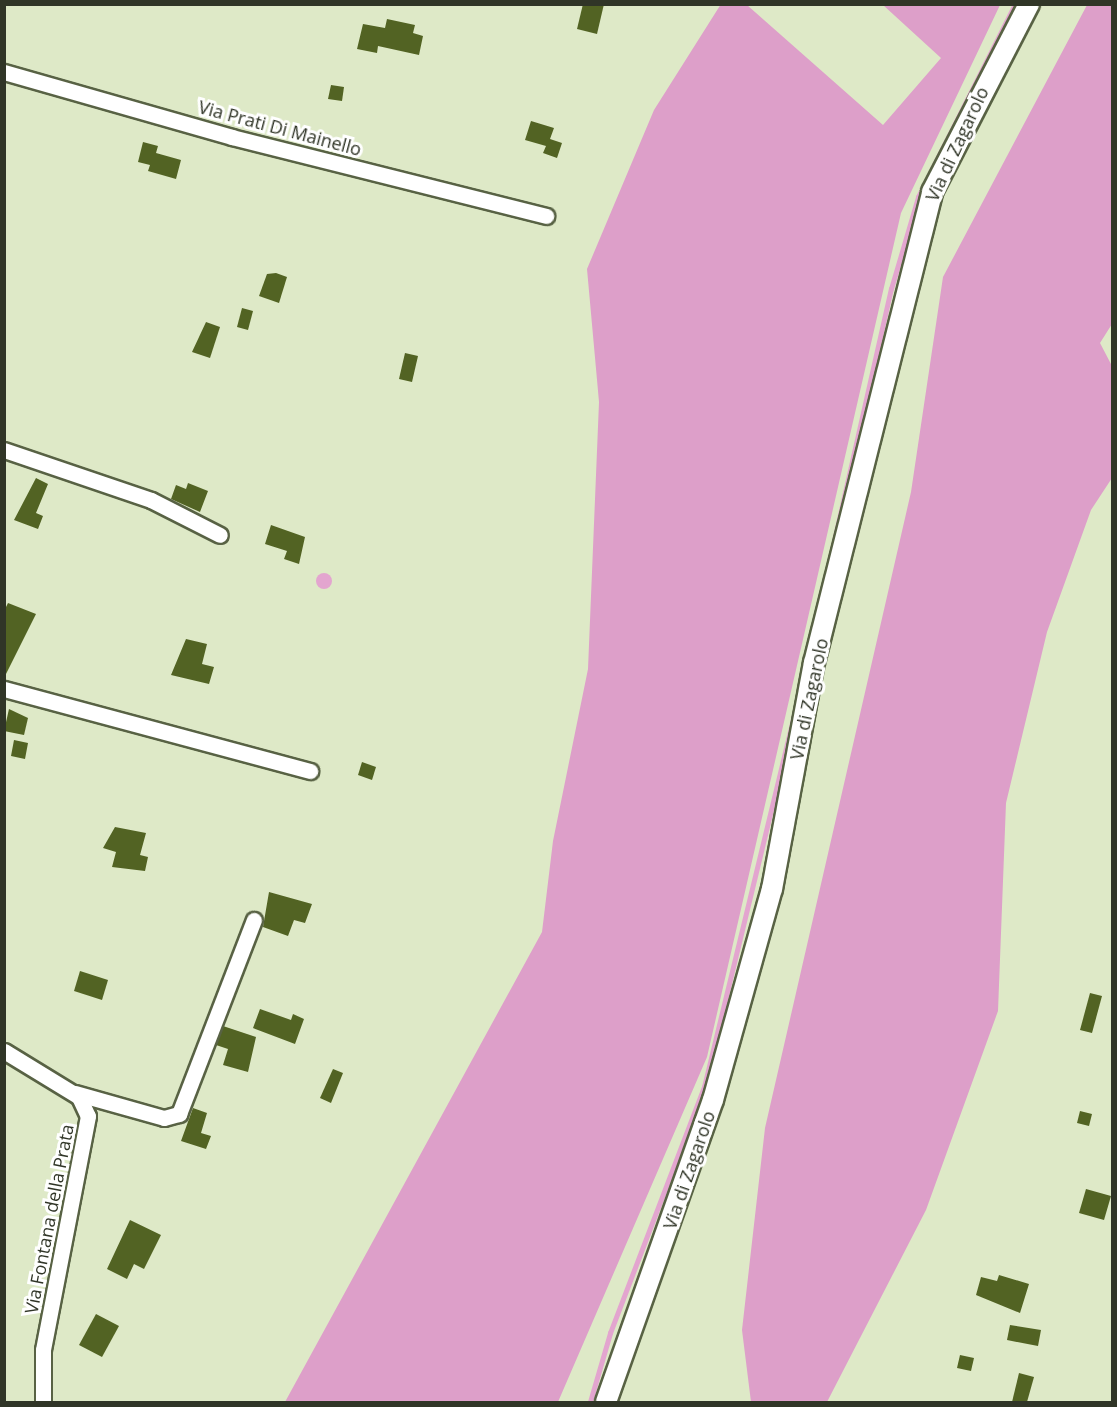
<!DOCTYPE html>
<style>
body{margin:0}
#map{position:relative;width:1117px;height:1407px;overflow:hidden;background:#dee9c7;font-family:"Open Sans",sans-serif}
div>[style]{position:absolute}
.forest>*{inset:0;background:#dd9fc9}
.water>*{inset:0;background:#e3a5cf}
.round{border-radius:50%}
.stream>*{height:4.5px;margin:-2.25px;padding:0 2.25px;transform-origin:2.25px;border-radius:2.25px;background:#e3a5cf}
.building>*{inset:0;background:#526323}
.roads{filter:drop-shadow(2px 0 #586244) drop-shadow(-2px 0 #586244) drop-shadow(0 2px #586244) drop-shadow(0 -2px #586244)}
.minor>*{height:15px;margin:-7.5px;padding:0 7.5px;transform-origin:7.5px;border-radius:7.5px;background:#fff}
.major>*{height:20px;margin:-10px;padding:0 10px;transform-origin:10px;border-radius:10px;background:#fff}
span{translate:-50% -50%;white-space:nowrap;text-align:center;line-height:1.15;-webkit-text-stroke:6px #fff;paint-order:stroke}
.street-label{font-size:18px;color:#303527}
.frame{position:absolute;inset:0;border:6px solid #303527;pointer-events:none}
</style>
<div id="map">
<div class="forest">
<i style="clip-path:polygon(721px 4px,747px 5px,883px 125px,941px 58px,883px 5px,1000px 5px,901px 213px,707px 1057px,558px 1402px,285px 1402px,542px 932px,553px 841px,588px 669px,599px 402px,587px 269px,654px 110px)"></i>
<i style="clip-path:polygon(1087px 5px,1112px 5px,1112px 324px,1100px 343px,1112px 366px,1112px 478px,1091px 510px,1047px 632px,1006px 803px,998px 1011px,926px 1210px,827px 1402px,751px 1402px,742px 1330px,765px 1128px,911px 492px,943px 277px)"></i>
</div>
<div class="water">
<i class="round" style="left:316px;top:573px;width:16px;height:16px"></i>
</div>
<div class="stream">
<i style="left:828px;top:568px;width:286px;rotate:-77.3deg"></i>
<i style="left:891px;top:289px;width:96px;rotate:-73.6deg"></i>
<i style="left:918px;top:197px;width:216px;rotate:-63.3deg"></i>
<i style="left:590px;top:1402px;width:72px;rotate:-73.8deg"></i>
<i style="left:610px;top:1333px;width:263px;rotate:-69.1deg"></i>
<i style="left:704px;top:1087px;width:394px;rotate:-76.4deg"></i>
</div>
<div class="building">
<i style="clip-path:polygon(583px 4px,604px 4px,597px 34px,577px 29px)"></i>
<i style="clip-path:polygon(387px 19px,415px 25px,413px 33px,423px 36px,419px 55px,378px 46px,377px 53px,357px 49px,363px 24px,385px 28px)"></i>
<i style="clip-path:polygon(331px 85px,344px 87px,342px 101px,328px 99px)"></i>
<i style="clip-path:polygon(531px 121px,554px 128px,550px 139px,562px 143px,557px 158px,543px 153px,546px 146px,525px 140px)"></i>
<i style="clip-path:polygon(143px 142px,158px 146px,156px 153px,181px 160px,176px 179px,148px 171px,150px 165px,138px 162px)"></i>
<i style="clip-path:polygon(276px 273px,287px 277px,279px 303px,259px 296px,267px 274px)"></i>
<i style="clip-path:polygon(242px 308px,253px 311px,248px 330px,237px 327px)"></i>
<i style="clip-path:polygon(206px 322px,220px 327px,210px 358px,192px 352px)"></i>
<i style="clip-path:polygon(405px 353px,418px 356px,412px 382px,399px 379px)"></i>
<i style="clip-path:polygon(36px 478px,48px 484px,36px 513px,43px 516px,38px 529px,14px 520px)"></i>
<i style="clip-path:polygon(188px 483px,208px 491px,200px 512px,171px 499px,176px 485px,186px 489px)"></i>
<i style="clip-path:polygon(271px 525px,305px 537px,299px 564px,284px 559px,287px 551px,265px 544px)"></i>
<i style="clip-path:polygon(8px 603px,36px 614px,5px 676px,4px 611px)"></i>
<i style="clip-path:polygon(186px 639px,207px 644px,202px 664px,214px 667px,209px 684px,171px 675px)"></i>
<i style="clip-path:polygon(9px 709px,28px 718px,24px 735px,4px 731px)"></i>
<i style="clip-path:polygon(14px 740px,28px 743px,25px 759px,11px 756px)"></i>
<i style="clip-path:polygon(362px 762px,376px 767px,372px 780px,358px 775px)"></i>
<i style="clip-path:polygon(115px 827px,146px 833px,140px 855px,148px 857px,145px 871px,112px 867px,116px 852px,103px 848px)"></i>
<i style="clip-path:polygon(269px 892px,312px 904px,305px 923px,294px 920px,288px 936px,263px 927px)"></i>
<i style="clip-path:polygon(80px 971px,108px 980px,102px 1000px,74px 991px)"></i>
<i style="clip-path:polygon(1090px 993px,1102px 996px,1092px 1033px,1080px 1030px)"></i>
<i style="clip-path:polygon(260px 1009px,291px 1020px,293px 1014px,304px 1019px,295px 1044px,253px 1028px)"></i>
<i style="clip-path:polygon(223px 1026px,256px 1037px,248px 1072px,223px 1065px,228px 1049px,216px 1045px)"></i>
<i style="clip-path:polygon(333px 1069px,343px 1073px,331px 1103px,320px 1098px)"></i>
<i style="clip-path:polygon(193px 1108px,207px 1113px,201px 1133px,211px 1136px,206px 1149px,181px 1141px)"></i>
<i style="clip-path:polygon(1080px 1111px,1092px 1114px,1089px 1126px,1077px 1123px)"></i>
<i style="clip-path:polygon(1086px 1189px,1111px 1196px,1104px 1220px,1079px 1213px)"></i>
<i style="clip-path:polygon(130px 1220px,161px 1235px,144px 1269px,134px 1264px,127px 1279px,107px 1269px)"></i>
<i style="clip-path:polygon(999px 1275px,1029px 1284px,1020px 1313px,976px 1295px,981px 1277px,997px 1281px)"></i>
<i style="clip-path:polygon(96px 1314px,119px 1326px,102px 1357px,79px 1345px)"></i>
<i style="clip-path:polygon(1010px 1325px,1041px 1330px,1038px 1346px,1007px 1340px)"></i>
<i style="clip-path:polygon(960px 1355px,974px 1358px,971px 1371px,957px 1368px)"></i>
<i style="clip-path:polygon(1019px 1373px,1034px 1377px,1027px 1402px,1012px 1402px)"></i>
</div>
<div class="roads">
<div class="minor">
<i style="left:4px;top:72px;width:237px;rotate:15.9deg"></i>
<i style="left:232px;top:137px;width:324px;rotate:14.1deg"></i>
<i style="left:4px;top:450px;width:155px;rotate:18.8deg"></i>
<i style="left:151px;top:500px;width:77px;rotate:26.9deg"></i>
<i style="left:4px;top:689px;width:317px;rotate:15deg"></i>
<i style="left:4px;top:1051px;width:88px;rotate:31.5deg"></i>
<i style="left:79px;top:1097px;width:21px;rotate:65deg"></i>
<i style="left:88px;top:1116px;width:238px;rotate:100.9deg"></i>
<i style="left:43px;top:1350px;width:52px;rotate:90deg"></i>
<i style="left:75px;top:1093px;width:92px;rotate:15.7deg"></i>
<i style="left:164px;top:1118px;width:16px;rotate:-15deg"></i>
<i style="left:179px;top:1114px;width:208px;rotate:-68.9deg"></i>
</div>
<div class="major">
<i style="left:606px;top:1402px;width:320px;rotate:-70.5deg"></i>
<i style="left:713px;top:1100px;width:219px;rotate:-74.4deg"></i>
<i style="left:772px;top:889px;width:230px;rotate:-79.5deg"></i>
<i style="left:814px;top:663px;width:486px;rotate:-75.9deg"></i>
<i style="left:932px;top:192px;width:212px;rotate:-62.7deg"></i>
</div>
</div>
<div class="street-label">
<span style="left:280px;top:128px;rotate:15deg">Via Prati Di Mainello</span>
<span style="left:957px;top:144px;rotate:-65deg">Via di Zagarolo</span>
<span style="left:809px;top:699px;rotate:-78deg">Via di Zagarolo</span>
<span style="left:689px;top:1170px;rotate:-71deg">Via di Zagarolo</span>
<span style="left:49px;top:1219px;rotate:-79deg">Via Fontana della Prata</span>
</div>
<div class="frame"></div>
</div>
